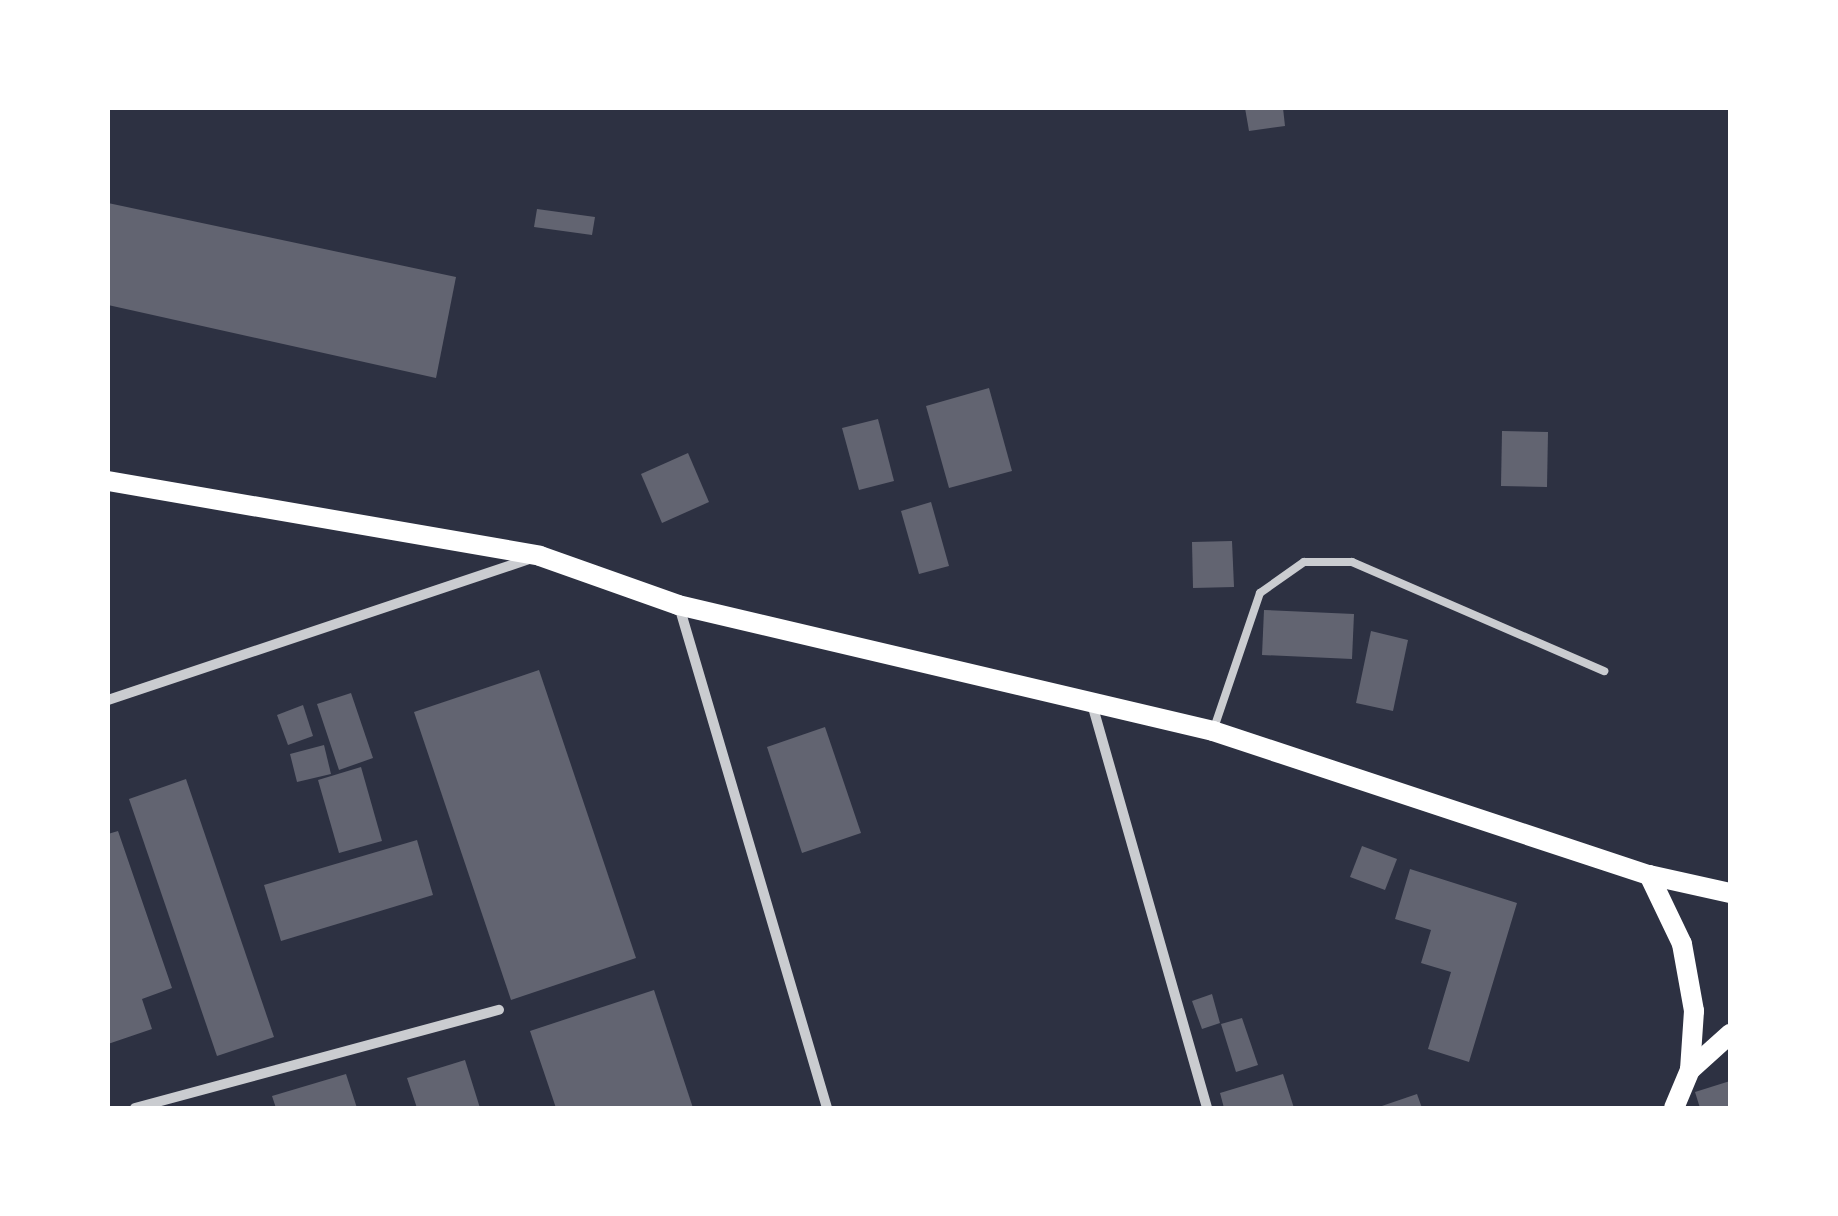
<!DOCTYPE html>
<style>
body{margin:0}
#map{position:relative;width:1838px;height:1216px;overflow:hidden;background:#2d3142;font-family:"Nunito Sans",sans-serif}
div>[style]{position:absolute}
.building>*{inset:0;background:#626471}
.service>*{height:8px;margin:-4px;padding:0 4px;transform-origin:4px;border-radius:4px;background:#caccd0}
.minor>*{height:10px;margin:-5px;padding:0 5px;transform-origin:5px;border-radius:5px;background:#caccd0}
.secondary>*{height:20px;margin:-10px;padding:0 10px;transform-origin:10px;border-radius:10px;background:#fff}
span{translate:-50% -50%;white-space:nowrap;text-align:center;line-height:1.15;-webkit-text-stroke:10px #fff;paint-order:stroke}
.frame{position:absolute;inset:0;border:110px solid #fff;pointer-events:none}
</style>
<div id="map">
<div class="building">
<i style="clip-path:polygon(1245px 108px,1283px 108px,1285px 126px,1249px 131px)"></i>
<i style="clip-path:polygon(108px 203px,456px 277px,436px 378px,108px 305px)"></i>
<i style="clip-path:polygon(537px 209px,595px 217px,592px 235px,534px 227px)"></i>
<i style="clip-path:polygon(989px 388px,1012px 471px,949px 488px,926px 406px)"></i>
<i style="clip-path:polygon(878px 419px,894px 481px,859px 490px,842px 428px)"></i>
<i style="clip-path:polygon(1502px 431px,1548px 432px,1547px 487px,1501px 486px)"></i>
<i style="clip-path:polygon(688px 453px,709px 502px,662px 523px,641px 474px)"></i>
<i style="clip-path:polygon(931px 502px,949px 566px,919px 574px,901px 511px)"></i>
<i style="clip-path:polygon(1232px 541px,1234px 587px,1193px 588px,1192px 542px)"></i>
<i style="clip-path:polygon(1264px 610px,1354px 614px,1352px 659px,1262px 655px)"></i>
<i style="clip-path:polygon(1371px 631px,1408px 640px,1393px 711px,1356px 703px)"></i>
<i style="clip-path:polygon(539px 670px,636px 958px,511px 1000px,414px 712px)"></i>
<i style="clip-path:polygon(351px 693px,373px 758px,339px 770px,317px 704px)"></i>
<i style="clip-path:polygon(303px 705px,313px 736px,288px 745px,277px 715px)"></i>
<i style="clip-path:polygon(825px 727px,861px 833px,802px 853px,767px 747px)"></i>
<i style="clip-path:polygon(324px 745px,331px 774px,297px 782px,290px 754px)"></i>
<i style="clip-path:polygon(361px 767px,382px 841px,339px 853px,318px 780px)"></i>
<i style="clip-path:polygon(186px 779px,274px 1037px,217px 1056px,129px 799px)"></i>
<i style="clip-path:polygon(118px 831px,172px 988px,142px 999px,152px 1029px,108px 1044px,108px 834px)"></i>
<i style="clip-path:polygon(417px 840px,433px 895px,281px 941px,264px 885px)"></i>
<i style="clip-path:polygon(1362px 846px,1397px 859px,1385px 890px,1350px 877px)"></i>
<i style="clip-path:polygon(1410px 869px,1517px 903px,1469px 1062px,1428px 1049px,1451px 972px,1421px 963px,1431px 930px,1395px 919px)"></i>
<i style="clip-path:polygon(654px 990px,693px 1108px,556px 1108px,530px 1031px)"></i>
<i style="clip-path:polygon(1212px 994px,1220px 1023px,1202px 1029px,1192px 1001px)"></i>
<i style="clip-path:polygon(1242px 1018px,1258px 1065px,1236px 1072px,1221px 1024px)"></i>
<i style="clip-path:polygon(465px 1060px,480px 1108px,417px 1108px,407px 1078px)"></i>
<i style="clip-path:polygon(346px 1074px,357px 1108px,276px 1108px,272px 1096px)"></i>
<i style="clip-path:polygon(1283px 1074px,1294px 1108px,1224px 1108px,1220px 1093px)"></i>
<i style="clip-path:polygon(1730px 1081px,1730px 1108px,1700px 1108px,1695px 1092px)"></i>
<i style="clip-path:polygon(1417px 1094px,1422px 1108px,1376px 1108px)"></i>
</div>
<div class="service">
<i style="left:1213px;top:731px;width:146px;rotate:-71.2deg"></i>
<i style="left:1260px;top:593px;width:54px;rotate:-35.2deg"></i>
<i style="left:1304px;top:562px;width:48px"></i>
<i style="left:1352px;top:562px;width:275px;rotate:23.4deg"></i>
</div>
<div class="minor">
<i style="left:679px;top:606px;width:523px;rotate:73.57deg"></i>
<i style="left:108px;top:700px;width:444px;rotate:-18.5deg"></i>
<i style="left:1092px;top:704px;width:420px;rotate:74.1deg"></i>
<i style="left:135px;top:1108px;width:377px;rotate:-15.1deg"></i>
</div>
<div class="secondary">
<i style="left:108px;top:481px;width:438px;rotate:9.8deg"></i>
<i style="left:540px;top:556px;width:146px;rotate:19.5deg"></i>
<i style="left:678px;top:605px;width:550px;rotate:13.25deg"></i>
<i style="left:1213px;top:731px;width:459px;rotate:18.3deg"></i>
<i style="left:1649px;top:875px;width:83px;rotate:12.5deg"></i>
<i style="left:1649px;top:875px;width:76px;rotate:64.4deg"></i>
<i style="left:1682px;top:944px;width:68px;rotate:79.8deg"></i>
<i style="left:1694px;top:1011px;width:59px;rotate:93.9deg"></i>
<i style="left:1674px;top:1108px;width:41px;rotate:-67.2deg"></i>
<i style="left:1690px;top:1070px;width:54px;rotate:-42deg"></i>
</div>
<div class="frame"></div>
</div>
